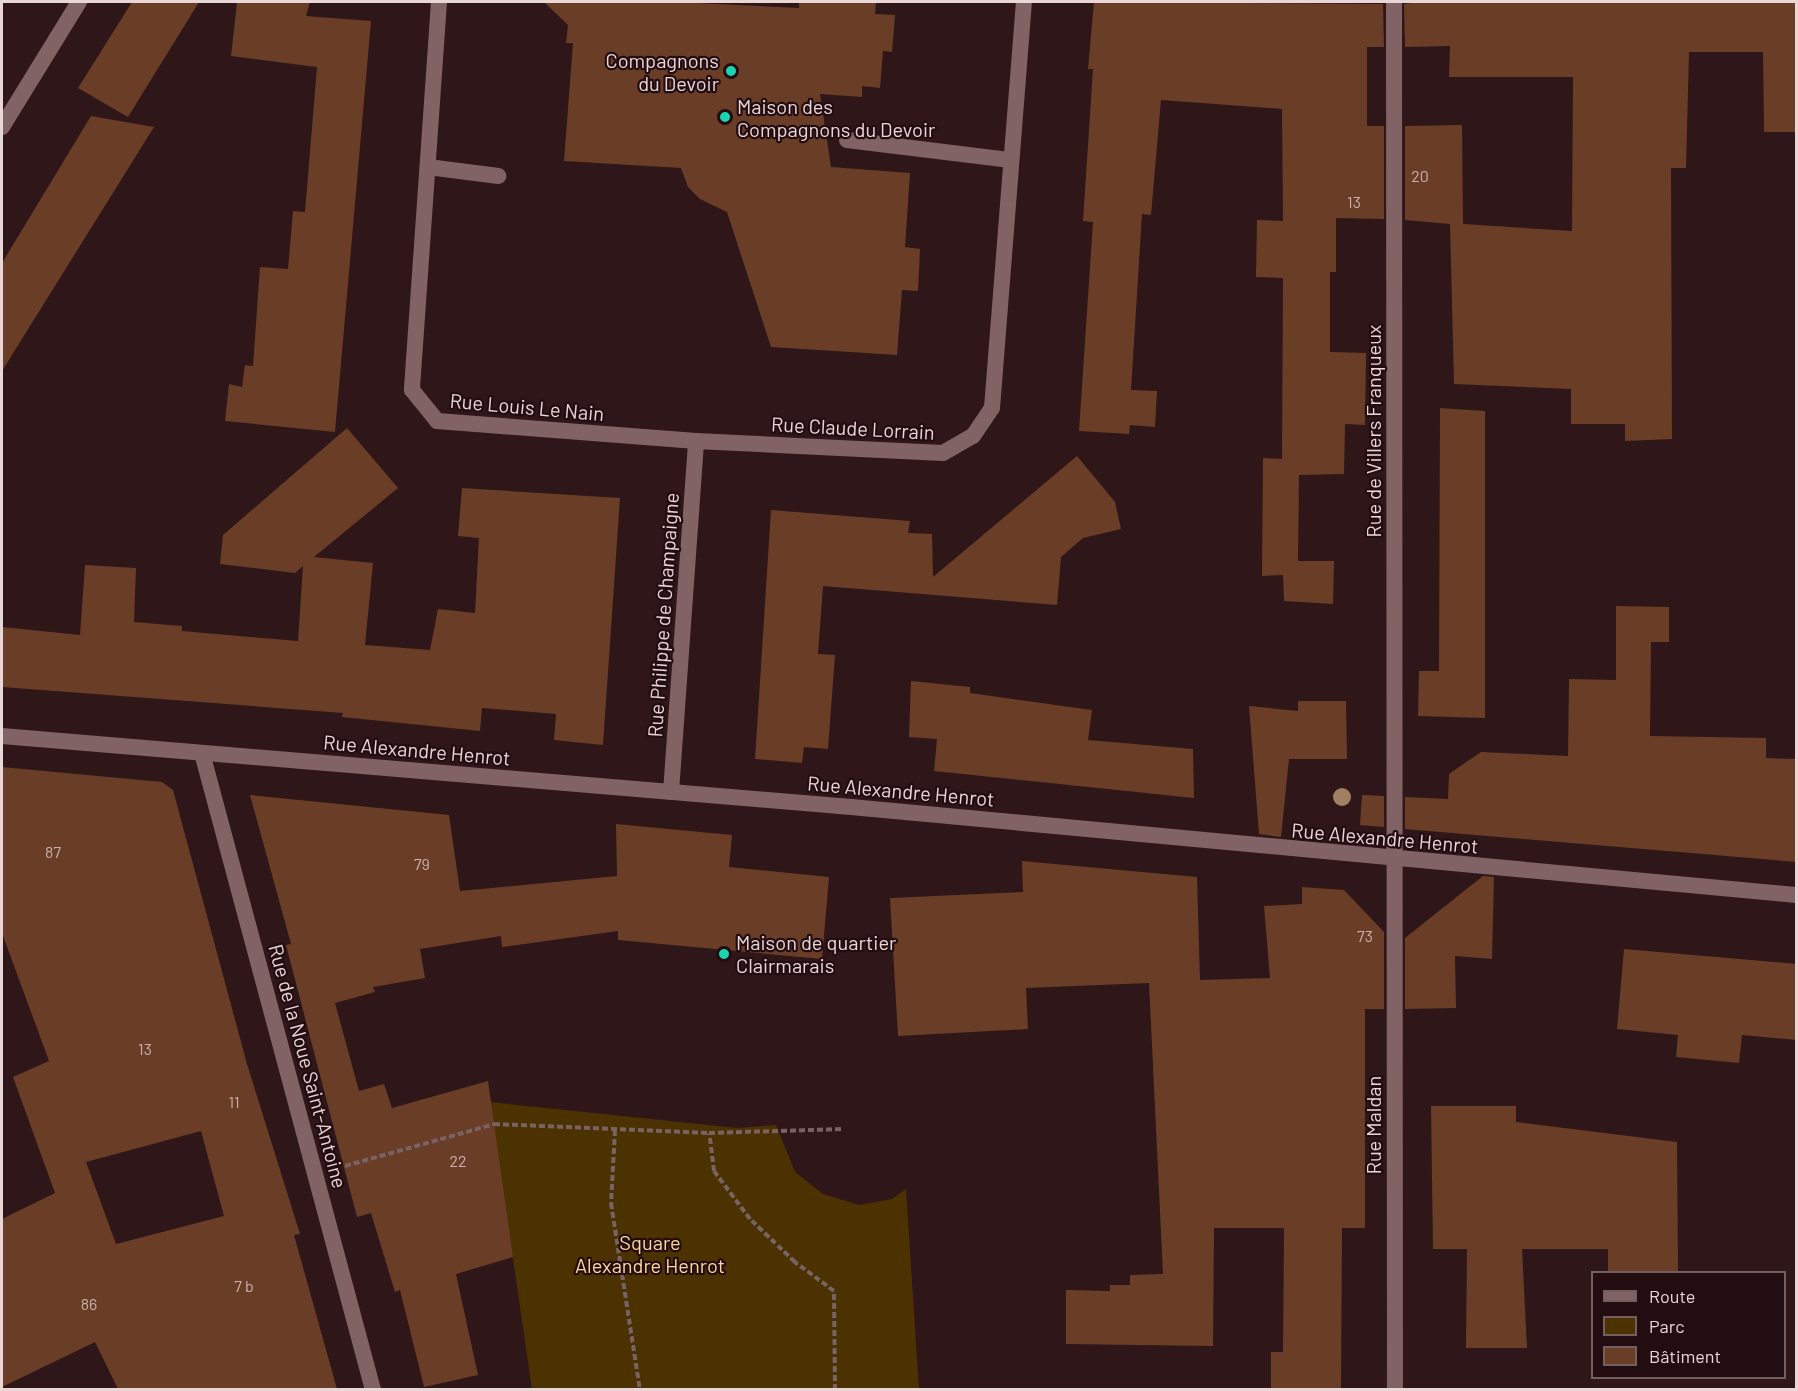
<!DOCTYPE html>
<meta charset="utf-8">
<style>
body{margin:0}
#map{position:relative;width:1798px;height:1391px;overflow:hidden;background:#2f1619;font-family:Barlow,sans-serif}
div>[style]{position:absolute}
.green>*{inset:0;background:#4b3200}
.building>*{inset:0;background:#6a3d27}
.path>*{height:4px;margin-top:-2px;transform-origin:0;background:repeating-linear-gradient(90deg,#786264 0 6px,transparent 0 9px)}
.service>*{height:16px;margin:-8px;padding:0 8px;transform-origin:8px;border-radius:8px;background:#816265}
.minor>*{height:16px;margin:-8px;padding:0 8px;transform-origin:8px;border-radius:8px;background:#816265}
.trees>*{width:18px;height:18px;margin:-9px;border-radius:50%;background:#a08063}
.dots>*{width:16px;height:16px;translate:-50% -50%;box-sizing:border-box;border:3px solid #240d10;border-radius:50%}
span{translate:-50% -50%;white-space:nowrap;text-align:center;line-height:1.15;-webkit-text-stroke:4.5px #240d10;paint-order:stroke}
.number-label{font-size:16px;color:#c9b0ac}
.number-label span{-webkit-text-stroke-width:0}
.poi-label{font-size:20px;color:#e9d7d8}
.right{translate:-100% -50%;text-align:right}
.left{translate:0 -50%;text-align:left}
.street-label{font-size:20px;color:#e9d7d8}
.park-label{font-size:20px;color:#fcd7a0}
.frame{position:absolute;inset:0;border:3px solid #e9d7d8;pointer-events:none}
.legend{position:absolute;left:1591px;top:1271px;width:195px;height:108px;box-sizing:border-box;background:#240d10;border:2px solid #735e60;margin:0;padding:8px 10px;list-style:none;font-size:18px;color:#e9d7d8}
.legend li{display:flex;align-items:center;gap:12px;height:30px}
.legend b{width:30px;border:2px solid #735e60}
</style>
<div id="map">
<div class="green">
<i style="clip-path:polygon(490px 1102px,737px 1128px,776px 1125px,795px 1172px,823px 1194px,859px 1205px,892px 1199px,906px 1189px,919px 1389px,532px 1389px)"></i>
</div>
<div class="building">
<i style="clip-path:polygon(132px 2px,199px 2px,128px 117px,78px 88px)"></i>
<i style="clip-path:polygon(237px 2px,310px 2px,306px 16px,371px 21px,335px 432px,225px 421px,229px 384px,242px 387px,245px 365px,253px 366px,260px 267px,288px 269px,293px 211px,305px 212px,317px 67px,231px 56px)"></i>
<i style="clip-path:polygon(544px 2px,675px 2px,799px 8px,799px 2px,876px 2px,875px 14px,895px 15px,892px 52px,883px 51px,880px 88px,862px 86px,862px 97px,820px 94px,831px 167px,910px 173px,905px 247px,920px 249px,918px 291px,902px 290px,897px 355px,771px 347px,727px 212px,700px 199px,688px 187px,681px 168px,564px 161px,573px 43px,566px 43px,568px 25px)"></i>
<i style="clip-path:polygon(1094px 2px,1383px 4px,1384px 47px,1367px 47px,1367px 126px,1384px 126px,1384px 219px,1336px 218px,1336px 272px,1330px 272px,1330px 352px,1366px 353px,1365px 425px,1345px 424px,1344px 474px,1299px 475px,1298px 561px,1334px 561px,1333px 604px,1284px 601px,1283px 575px,1262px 576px,1263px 458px,1282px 459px,1283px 278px,1256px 277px,1257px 220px,1283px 221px,1282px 109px,1161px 100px,1151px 215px,1142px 214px,1131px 390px,1157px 391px,1155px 427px,1130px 425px,1129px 434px,1079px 431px,1093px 222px,1083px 221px,1093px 69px,1088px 69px)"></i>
<i style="clip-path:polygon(1421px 2px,1797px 2px,1797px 132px,1764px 132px,1763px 52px,1689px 52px,1686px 168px,1671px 168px,1672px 439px,1625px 441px,1625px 424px,1571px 424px,1571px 389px,1454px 384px,1450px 224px,1405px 220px,1405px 126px,1462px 125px,1463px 224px,1572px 231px,1573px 77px,1449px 77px,1450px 46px,1405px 47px,1404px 4px)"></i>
<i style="clip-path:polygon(91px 116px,154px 127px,2px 371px,2px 263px)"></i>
<i style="clip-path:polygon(1440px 408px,1485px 411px,1485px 718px,1418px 716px,1419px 671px,1439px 671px)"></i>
<i style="clip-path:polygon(347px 428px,398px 488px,314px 557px,373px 563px,365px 645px,430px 650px,438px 609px,475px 613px,479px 538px,458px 536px,462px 488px,620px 498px,603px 745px,554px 740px,556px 714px,482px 708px,480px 731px,342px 717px,343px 713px,2px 687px,2px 627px,80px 635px,85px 565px,136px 568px,134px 622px,182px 626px,182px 631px,298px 641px,303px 566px,295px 573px,220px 564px,223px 535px)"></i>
<i style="clip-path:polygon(1077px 456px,1115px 502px,1121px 529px,1083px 538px,1061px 557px,1057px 605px,823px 586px,818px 654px,835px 655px,828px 749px,804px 747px,802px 763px,755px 759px,771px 510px,910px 521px,908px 533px,932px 534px,933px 577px)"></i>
<i style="clip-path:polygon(1616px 606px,1669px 607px,1669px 642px,1651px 642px,1650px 736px,1766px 738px,1766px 758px,1797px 759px,1797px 862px,1405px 829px,1405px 797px,1448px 799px,1449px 774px,1481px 752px,1568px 756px,1569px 679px,1616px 680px)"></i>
<i style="clip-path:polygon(911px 681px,970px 687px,970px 693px,1092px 710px,1088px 740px,1193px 749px,1194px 798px,934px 771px,937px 739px,909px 737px)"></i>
<i style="clip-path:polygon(1298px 701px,1346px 701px,1347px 759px,1289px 759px,1281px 837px,1259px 834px,1249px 706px,1298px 711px)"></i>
<i style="clip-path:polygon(evenodd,2px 767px,162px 782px,173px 790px,247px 1064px,300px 1234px,294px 1235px,337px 1389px,118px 1389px,95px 1342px,2px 1387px,2px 1219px,55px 1193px,13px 1077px,49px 1061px,2px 933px,2px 767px,201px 1131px,224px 1216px,116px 1244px,86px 1162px,201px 1131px)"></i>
<i style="clip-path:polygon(250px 795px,449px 815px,460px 891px,617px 876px,616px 824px,732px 835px,729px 867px,829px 877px,822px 959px,618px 940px,618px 931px,502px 947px,501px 936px,420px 949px,425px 978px,373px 987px,375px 992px,335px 1003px,359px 1091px,384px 1084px,392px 1108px,488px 1081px,513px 1257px,456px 1274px,478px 1375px,424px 1387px,400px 1290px,395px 1292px,371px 1213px,357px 1217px,286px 945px,291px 944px)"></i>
<i style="clip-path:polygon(1362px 795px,1384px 796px,1384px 827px,1360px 825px)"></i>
<i style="clip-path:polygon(1022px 861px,1197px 877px,1200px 980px,1270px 978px,1264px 906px,1302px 904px,1302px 887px,1344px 890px,1384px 932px,1384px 1009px,1365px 1009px,1365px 1228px,1342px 1228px,1341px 1389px,1271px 1389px,1271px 1352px,1283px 1352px,1284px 1228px,1214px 1228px,1213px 1346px,1066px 1344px,1066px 1290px,1110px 1291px,1110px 1285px,1130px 1285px,1130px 1275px,1163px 1274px,1149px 983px,1026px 988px,1028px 1029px,898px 1036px,890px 898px,1023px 892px)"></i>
<i style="clip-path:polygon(1483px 876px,1494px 877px,1492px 959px,1455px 956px,1456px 1008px,1405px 1009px,1405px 938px)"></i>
<i style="clip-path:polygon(1624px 949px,1797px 964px,1797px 1040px,1742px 1035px,1739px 1063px,1676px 1057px,1678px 1035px,1617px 1029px)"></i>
<i style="clip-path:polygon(1431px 1106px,1516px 1106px,1516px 1122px,1677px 1142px,1678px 1272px,1608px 1272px,1608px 1249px,1522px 1249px,1527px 1348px,1466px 1348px,1467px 1249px,1433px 1249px)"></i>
</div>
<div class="path">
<i style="left:615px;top:1130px;width:73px;rotate:93.1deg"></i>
<i style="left:611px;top:1203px;width:189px;rotate:81.2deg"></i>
<i style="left:345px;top:1166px;width:155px;rotate:-15.7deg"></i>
<i style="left:494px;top:1124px;width:215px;rotate:2.4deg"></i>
<i style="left:835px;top:1390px;width:99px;rotate:-90.6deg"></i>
<i style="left:834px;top:1291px;width:49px;rotate:-143.4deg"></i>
<i style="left:795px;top:1262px;width:62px;rotate:-136.3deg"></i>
<i style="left:750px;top:1219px;width:60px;rotate:-126.9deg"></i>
<i style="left:714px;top:1171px;width:38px;rotate:-97deg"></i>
<i style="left:709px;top:1133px;width:135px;rotate:-1.7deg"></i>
</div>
<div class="service">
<i style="left:847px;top:140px;width:165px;rotate:7deg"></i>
<i style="left:428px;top:167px;width:71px;rotate:7.3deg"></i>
</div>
<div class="minor">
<i style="left:439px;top:2px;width:389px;rotate:94deg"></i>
<i style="left:412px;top:390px;width:40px;rotate:51deg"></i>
<i style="left:437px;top:421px;width:260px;rotate:4.4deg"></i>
<i style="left:696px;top:441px;width:247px;rotate:2.8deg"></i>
<i style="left:943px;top:453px;width:34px;rotate:-30deg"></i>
<i style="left:973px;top:436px;width:34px;rotate:-56deg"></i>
<i style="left:992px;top:408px;width:407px;rotate:-85.5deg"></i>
<i style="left:1394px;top:2px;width:1388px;rotate:89.96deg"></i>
<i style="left:2px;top:127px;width:147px;rotate:-58.4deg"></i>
<i style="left:2px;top:736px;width:852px;rotate:4.78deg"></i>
<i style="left:851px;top:807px;width:949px;rotate:5.32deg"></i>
<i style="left:202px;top:753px;width:660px;rotate:74.97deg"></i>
<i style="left:671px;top:792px;width:352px;rotate:-85.9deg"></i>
</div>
<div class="trees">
<i style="left:1342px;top:797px"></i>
</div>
<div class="dots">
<i style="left:731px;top:71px;background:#1bd5b1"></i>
<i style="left:725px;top:117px;background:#1bd5b1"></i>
<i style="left:724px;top:954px;background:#1bd5b1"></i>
</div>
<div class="number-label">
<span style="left:1420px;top:176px">20</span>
<span style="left:1354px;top:202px">13</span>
<span style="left:53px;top:852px">87</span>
<span style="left:422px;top:864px">79</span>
<span style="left:1365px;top:936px">73</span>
<span style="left:145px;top:1049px">13</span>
<span style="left:234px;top:1102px">11</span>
<span style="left:458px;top:1161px">22</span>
<span style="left:244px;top:1286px">7 b</span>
<span style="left:89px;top:1304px">86</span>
</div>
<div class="poi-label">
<span class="right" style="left:719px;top:72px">Compagnons<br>du Devoir</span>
<span class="left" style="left:737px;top:118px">Maison des<br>Compagnons du Devoir</span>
<span class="left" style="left:736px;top:954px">Maison de quartier<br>Clairmarais</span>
</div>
<div class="street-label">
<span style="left:527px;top:407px;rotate:5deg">Rue Louis Le Nain</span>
<span style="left:853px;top:428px;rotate:3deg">Rue Claude Lorrain</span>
<span style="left:1373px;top:431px;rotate:-90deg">Rue de Villers Franqueux</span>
<span style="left:663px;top:615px;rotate:-86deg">Rue Philippe de Champaigne</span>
<span style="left:417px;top:750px;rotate:5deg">Rue Alexandre Henrot</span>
<span style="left:901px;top:791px;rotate:5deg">Rue Alexandre Henrot</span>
<span style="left:1385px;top:838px;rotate:5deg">Rue Alexandre Henrot</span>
<span style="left:308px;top:1066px;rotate:75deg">Rue de la Noue Saint-Antoine</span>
<span style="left:1373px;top:1125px;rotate:-90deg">Rue Maldan</span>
</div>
<div class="park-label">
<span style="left:650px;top:1254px">Square<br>Alexandre Henrot</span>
</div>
<div class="frame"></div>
<ul class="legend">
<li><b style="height:8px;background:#816265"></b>Route</li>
<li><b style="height:16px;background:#4b3200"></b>Parc</li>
<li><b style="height:16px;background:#6a3d27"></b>Bâtiment</li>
</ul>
</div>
